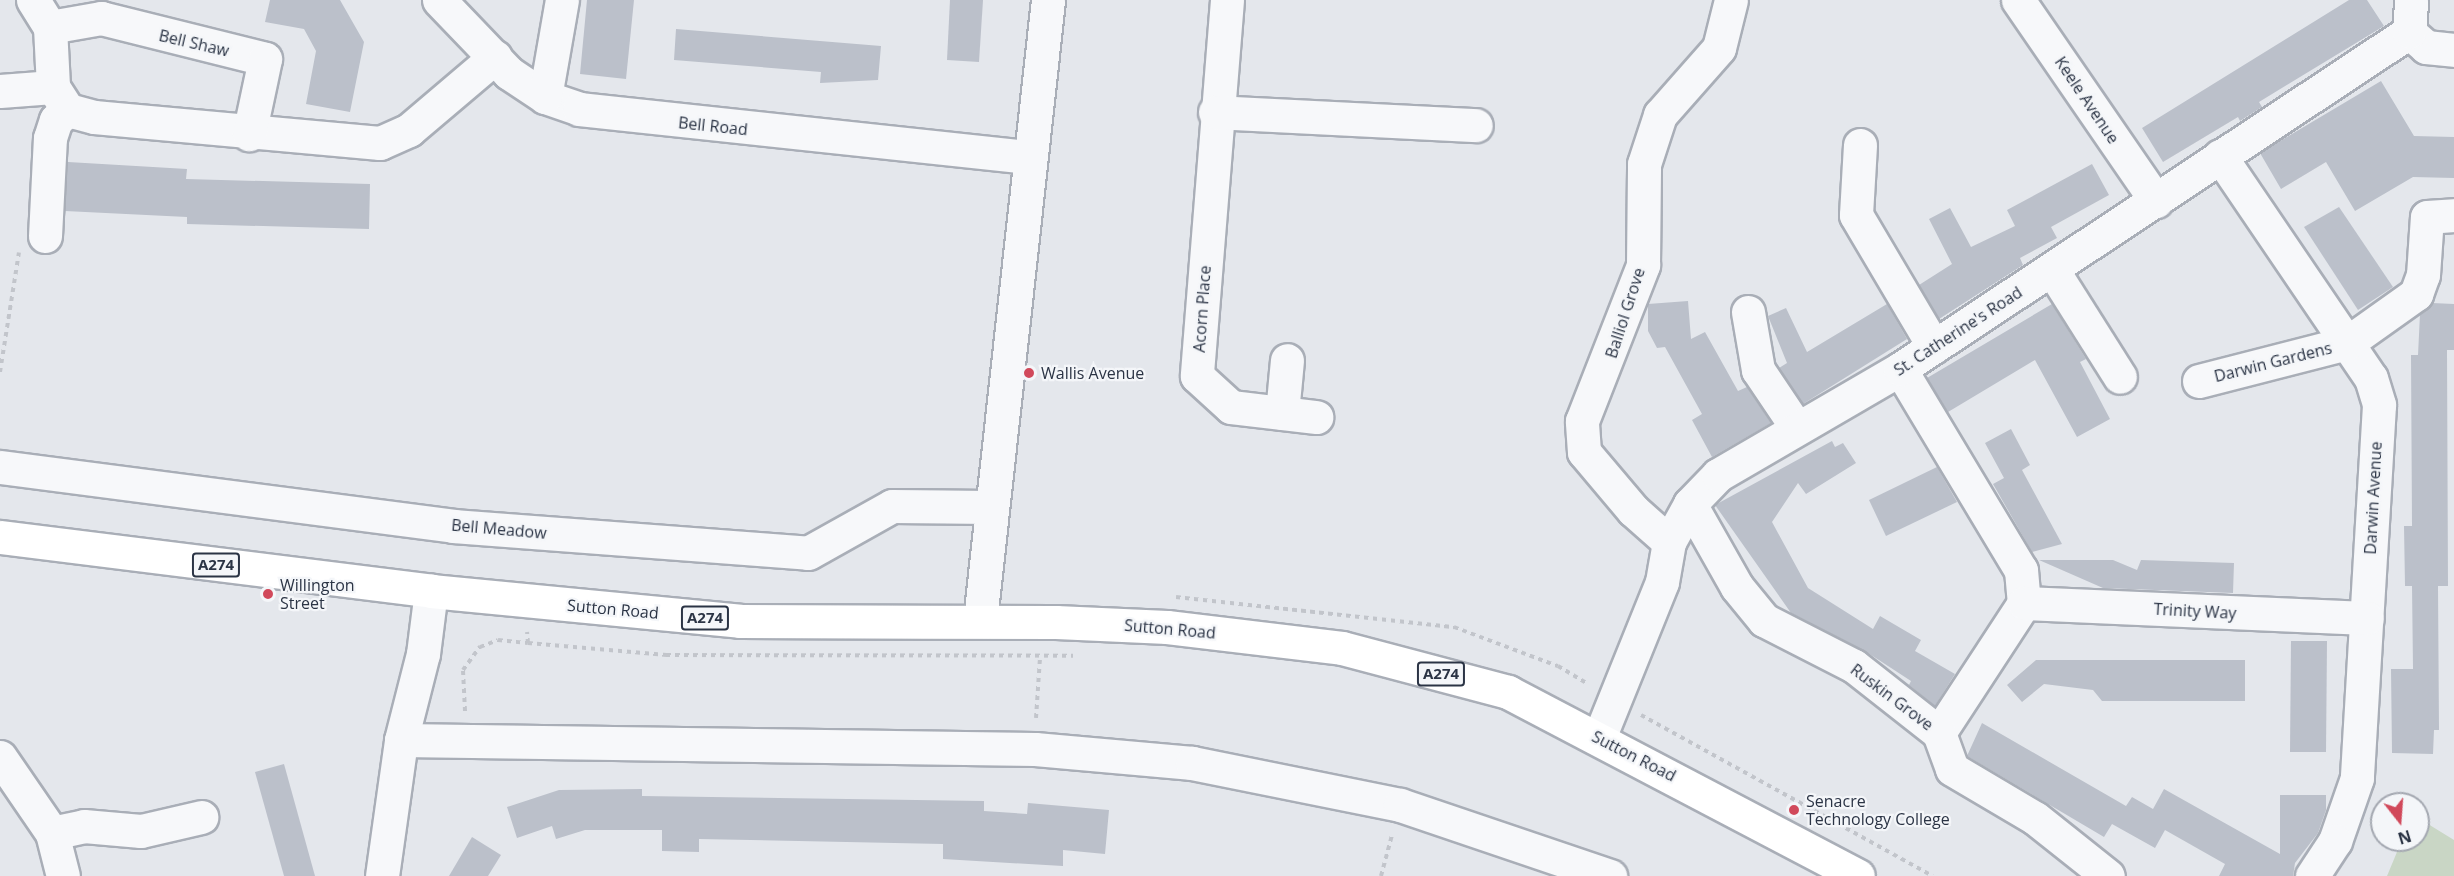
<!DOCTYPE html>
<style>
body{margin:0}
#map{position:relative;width:2454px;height:876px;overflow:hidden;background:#e4e7ec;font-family:"Open Sans",sans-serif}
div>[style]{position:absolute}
.green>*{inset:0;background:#c9d6c5}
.building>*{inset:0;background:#bbc0ca}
.path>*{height:4px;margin-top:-2px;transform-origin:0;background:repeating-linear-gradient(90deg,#c2c5cb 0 4.5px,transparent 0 9px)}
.roads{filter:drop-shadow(2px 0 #a9aeb7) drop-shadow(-2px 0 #a9aeb7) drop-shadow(0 2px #a9aeb7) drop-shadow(0 -2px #a9aeb7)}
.minor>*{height:33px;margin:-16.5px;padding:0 16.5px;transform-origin:16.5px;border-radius:16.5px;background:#f7f8fa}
.major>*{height:33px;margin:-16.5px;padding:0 16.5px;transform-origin:16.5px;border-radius:16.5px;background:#fff}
.dots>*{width:16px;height:16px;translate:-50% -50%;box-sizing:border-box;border:3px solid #f4f6f9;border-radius:50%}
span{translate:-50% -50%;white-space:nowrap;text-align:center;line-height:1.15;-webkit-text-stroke:4.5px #f4f6f9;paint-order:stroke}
.shield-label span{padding:2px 4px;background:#f4f6f9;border:2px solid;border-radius:4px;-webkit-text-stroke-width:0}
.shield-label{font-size:15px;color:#2b3445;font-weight:700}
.street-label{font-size:16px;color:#2b3445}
.poi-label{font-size:16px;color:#2b3445}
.left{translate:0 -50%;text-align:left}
.north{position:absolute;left:2370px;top:792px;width:60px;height:60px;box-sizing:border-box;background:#f4f6f9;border:2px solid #a4a8b1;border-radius:50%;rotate:163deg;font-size:16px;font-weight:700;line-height:24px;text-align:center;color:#2b3445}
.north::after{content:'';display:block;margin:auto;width:21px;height:27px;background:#d1495b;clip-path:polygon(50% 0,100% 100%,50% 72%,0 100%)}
</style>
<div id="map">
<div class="green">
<i style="clip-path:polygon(2428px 824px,2454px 840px,2454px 876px,2387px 876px,2402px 840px,2418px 840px,2418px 826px)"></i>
</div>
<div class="building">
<i style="clip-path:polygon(270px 0,340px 0,364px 42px,350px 112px,306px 104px,316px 51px,304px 29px,265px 22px)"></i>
<i style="clip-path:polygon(587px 0,634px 0,626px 79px,580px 74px)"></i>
<i style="clip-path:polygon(950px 0,983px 0,979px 62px,947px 60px)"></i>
<i style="clip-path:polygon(2349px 0,2367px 0,2384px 26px,2259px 102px,2262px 107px,2240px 121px,2238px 117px,2163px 162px,2142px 128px)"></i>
<i style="clip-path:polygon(676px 29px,881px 46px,878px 80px,820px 83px,821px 72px,674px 60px)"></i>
<i style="clip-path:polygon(2381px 81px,2414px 136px,2454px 137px,2454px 178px,2413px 177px,2355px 211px,2326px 162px,2281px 189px,2260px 153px)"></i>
<i style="clip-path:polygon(68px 162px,187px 169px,186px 179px,370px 184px,369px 229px,187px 224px,187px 217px,65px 211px)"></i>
<i style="clip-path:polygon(2092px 164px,2109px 195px,2051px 227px,2057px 238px,2020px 258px,2023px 265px,1939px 319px,1919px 285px,1952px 264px,1929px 219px,1950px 208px,1971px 247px,2015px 226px,2007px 210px)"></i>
<i style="clip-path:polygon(2339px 207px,2393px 287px,2358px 310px,2304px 227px)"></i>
<i style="clip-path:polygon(1688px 301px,1691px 339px,1705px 332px,1738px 391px,1747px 387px,1771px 423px,1712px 457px,1692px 420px,1702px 414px,1665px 347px,1657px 348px,1648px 331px,1648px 304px)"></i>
<i style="clip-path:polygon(2432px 303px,2454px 304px,2454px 350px,2447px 350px,2448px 586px,2438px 586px,2439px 730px,2434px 730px,2433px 754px,2392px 753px,2391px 669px,2413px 669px,2412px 586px,2405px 586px,2404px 526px,2412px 526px,2411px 355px,2418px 355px,2420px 314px)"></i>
<i style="clip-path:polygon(1887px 304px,1907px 339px,1803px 404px,1779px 368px,1787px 363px,1768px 316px,1786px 308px,1807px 352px)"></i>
<i style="clip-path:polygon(2052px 304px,2086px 359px,2080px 362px,2110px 419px,2077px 437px,2035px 360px,1948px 412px,1927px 378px)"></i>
<i style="clip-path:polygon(2011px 429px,2030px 465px,2022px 470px,2062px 544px,2032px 552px,1993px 484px,2004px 478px,1985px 443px)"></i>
<i style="clip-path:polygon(1832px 441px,1835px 447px,1843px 443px,1856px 463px,1806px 494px,1798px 483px,1772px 522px,1808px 588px,1873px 629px,1880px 616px,1921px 640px,1915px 651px,1955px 674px,1935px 706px,1909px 685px,1911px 681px,1865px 651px,1791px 613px,1715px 505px)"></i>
<i style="clip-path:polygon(1937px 467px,1957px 502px,1886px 536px,1869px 500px)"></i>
<i style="clip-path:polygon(2039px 560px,2113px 560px,2137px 570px,2141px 560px,2234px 563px,2233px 593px,2103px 588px)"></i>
<i style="clip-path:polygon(2291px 641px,2327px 641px,2326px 752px,2290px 752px)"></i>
<i style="clip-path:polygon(2036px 660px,2245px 660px,2245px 701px,2102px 701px,2093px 690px,2044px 684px,2022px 702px,2007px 685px)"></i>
<i style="clip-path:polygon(1982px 723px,2126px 806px,2132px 797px,2153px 809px,2164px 789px,2280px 854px,2280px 795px,2326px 795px,2326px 810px,2318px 833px,2295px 863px,2293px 876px,2219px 876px,2225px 864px,2165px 830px,2155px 848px,2112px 824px,2104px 837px,1967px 756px)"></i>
<i style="clip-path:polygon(284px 764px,315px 876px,284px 876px,255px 772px)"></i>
<i style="clip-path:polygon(642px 789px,642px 796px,984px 801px,984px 811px,1027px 814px,1028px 803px,1109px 810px,1105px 854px,1063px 850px,1063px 866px,943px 859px,943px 844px,699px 839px,699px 852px,662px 851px,662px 830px,585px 830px,556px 839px,552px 826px,517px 838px,507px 807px,559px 790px)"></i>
<i style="clip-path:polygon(472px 837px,501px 855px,488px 876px,449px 876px)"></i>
</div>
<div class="path">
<i style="left:0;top:372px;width:121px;rotate:-81deg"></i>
<i style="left:1176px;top:597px;width:280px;rotate:6.2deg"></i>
<i style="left:1454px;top:627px;width:111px;rotate:20.6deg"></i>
<i style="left:1558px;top:666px;width:35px;rotate:31deg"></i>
<i style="left:528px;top:643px;width:139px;rotate:5deg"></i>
<i style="left:666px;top:655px;width:407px;rotate:0.1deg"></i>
<i style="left:465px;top:711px;width:41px;rotate:-92.8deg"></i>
<i style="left:463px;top:670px;width:29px;rotate:-54deg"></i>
<i style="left:480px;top:647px;width:19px;rotate:-21deg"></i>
<i style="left:498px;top:640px;width:30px;rotate:6deg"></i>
<i style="left:528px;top:643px;width:11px;rotate:-95deg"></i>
<i style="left:1641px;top:715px;width:333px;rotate:28.9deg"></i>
<i style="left:1036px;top:718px;width:61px;rotate:-86.2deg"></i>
<i style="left:1381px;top:876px;width:42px;rotate:-75deg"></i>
</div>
<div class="roads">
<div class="minor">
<i style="left:33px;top:0;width:32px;rotate:58deg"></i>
<i style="left:50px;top:27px;width:60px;rotate:87.1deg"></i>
<i style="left:53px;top:87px;width:27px;rotate:57deg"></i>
<i style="left:68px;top:110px;width:27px;rotate:15deg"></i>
<i style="left:94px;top:117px;width:287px;rotate:5.2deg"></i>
<i style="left:380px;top:143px;width:32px;rotate:-24deg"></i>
<i style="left:409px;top:130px;width:113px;rotate:-40.3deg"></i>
<i style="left:439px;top:0;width:101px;rotate:46.2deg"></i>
<i style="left:509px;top:73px;width:43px;rotate:33.7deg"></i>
<i style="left:545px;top:97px;width:36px;rotate:19deg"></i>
<i style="left:579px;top:109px;width:450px;rotate:6.1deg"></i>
<i style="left:1227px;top:0;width:377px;rotate:94.6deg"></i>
<i style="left:1197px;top:376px;width:46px;rotate:42.4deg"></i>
<i style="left:1231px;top:407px;width:86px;rotate:6.7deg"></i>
<i style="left:2018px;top:0;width:244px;rotate:55.5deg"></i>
<i style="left:50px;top:27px;width:52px;rotate:-10deg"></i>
<i style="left:101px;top:18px;width:169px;rotate:14deg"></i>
<i style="left:265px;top:59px;width:77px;rotate:102deg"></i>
<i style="left:2409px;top:32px;width:23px;rotate:41deg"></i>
<i style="left:2426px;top:47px;width:28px;rotate:6deg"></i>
<i style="left:0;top:91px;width:53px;rotate:-4.3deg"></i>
<i style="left:545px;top:97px;width:98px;rotate:-80.1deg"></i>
<i style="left:1215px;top:112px;width:261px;rotate:2.9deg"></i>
<i style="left:1860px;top:145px;width:70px;rotate:93.3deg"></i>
<i style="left:1856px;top:215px;width:153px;rotate:59.4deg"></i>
<i style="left:2220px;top:156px;width:268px;rotate:55.8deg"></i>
<i style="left:2371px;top:378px;width:28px;rotate:73deg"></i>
<i style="left:2379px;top:405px;width:374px;rotate:93.4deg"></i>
<i style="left:2357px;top:778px;width:67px;rotate:109.2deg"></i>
<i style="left:2335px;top:841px;width:42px;rotate:123.3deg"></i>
<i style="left:45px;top:236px;width:98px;rotate:-87.1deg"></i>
<i style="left:50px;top:138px;width:19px;rotate:-72deg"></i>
<i style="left:56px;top:120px;width:16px;rotate:-40deg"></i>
<i style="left:2053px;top:271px;width:125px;rotate:57.7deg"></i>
<i style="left:1748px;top:312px;width:59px;rotate:80.2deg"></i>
<i style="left:1758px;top:370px;width:70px;rotate:56.1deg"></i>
<i style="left:1900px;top:369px;width:235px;rotate:59deg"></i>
<i style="left:2021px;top:570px;width:33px;rotate:85deg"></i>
<i style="left:2024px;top:603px;width:155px;rotate:123.2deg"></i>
<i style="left:2199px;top:381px;width:153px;rotate:-14.4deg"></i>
<i style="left:2347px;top:343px;width:85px;rotate:-35.4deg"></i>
<i style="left:2416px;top:294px;width:20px;rotate:-70deg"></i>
<i style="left:2423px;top:275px;width:58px;rotate:-86.1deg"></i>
<i style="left:2427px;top:217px;width:27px;rotate:-4deg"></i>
<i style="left:1282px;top:413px;width:53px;rotate:-84.6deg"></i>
<i style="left:0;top:467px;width:457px;rotate:7.4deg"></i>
<i style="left:453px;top:526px;width:356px;rotate:4.3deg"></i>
<i style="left:808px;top:553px;width:96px;rotate:-29.2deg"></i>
<i style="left:892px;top:506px;width:98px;rotate:0.6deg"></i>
<i style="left:1690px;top:504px;width:95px;rotate:60.5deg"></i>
<i style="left:1737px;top:587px;width:43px;rotate:50.7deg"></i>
<i style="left:1764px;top:620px;width:101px;rotate:27.1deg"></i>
<i style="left:1854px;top:666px;width:108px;rotate:38.2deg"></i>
<i style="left:1939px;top:733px;width:38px;rotate:70deg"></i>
<i style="left:1952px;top:769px;width:96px;rotate:30.6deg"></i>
<i style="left:2035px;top:818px;width:93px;rotate:38.5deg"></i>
<i style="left:1669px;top:542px;width:48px;rotate:-138.4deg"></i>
<i style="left:1633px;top:510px;width:76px;rotate:-130.2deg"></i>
<i style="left:1584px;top:452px;width:31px;rotate:-94deg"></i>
<i style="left:1582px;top:421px;width:168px;rotate:-68.6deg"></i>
<i style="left:1643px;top:265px;width:101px;rotate:-89.4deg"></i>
<i style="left:1644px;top:164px;width:52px;rotate:-71.9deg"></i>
<i style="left:1660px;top:115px;width:89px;rotate:-48.6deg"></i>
<i style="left:1719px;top:48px;width:49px;rotate:-76deg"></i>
<i style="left:2024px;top:603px;width:343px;rotate:2.5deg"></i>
<i style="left:980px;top:620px;width:624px;rotate:-83.74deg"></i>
<i style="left:1599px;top:738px;width:168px;rotate:-68deg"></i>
<i style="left:1662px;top:582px;width:41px;rotate:-80.1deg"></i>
<i style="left:1669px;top:542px;width:43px;rotate:-61.1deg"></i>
<i style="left:1690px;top:504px;width:40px;rotate:-46deg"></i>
<i style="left:1718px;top:475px;width:211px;rotate:-30.2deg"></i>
<i style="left:1900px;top:369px;width:610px;rotate:-33.51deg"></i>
<i style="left:2409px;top:32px;width:32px;rotate:-86deg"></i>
<i style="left:401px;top:740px;width:634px;rotate:0.81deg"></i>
<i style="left:1035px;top:749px;width:158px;rotate:5.1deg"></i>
<i style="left:1192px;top:763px;width:212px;rotate:11.4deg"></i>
<i style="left:1400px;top:805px;width:222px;rotate:18.7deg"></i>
<i style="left:0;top:757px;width:92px;rotate:55.6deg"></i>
<i style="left:52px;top:833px;width:44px;rotate:75.7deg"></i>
<i style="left:52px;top:833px;width:33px;rotate:-12deg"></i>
<i style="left:84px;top:826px;width:57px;rotate:5deg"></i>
<i style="left:141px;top:831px;width:62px;rotate:-13.1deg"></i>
<i style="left:382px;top:876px;width:137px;rotate:-82deg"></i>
<i style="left:401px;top:740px;width:89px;rotate:-75.7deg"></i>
<i style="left:423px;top:654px;width:64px;rotate:-82.8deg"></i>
</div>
<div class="major">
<i style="left:0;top:537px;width:434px;rotate:7.1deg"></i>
<i style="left:431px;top:591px;width:310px;rotate:5.5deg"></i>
<i style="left:740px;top:621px;width:316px;rotate:0.2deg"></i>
<i style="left:1056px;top:622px;width:111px;rotate:2.6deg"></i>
<i style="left:1167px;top:627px;width:176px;rotate:6.8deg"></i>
<i style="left:1342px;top:648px;width:172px;rotate:14.8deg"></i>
<i style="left:1508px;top:692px;width:395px;rotate:27.7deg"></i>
</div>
</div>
<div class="dots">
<i style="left:1029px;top:373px;background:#d1495b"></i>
<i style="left:268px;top:594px;background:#d1495b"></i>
<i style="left:1794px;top:810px;background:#d1495b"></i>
</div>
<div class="shield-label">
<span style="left:216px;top:565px">A274</span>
<span style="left:705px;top:618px">A274</span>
<span style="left:1441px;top:674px">A274</span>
</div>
<div class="street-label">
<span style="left:194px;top:43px;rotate:13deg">Bell Shaw</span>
<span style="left:2087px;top:100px;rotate:56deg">Keele Avenue</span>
<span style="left:713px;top:126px;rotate:6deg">Bell Road</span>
<span style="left:1202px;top:309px;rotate:-86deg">Acorn Place</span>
<span style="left:1625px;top:313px;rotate:-72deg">Balliol Grove</span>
<span style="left:1958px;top:331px;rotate:-33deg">St. Catherine's Road</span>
<span style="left:2273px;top:362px;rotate:-14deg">Darwin Gardens</span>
<span style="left:2373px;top:498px;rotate:-87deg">Darwin Avenue</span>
<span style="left:499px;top:529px;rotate:5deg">Bell Meadow</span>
<span style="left:613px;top:609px;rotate:5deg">Sutton Road</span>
<span style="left:2195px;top:611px;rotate:3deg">Trinity Way</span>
<span style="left:1170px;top:629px;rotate:5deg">Sutton Road</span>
<span style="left:1892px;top:697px;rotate:37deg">Ruskin Grove</span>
<span style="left:1634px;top:756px;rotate:27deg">Sutton Road</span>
</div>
<div class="poi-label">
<span class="left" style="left:1041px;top:373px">Wallis Avenue</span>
<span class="left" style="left:280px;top:594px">Willington<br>Street</span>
<span class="left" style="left:1806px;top:810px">Senacre<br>Technology College</span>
</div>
<div class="north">N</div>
</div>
